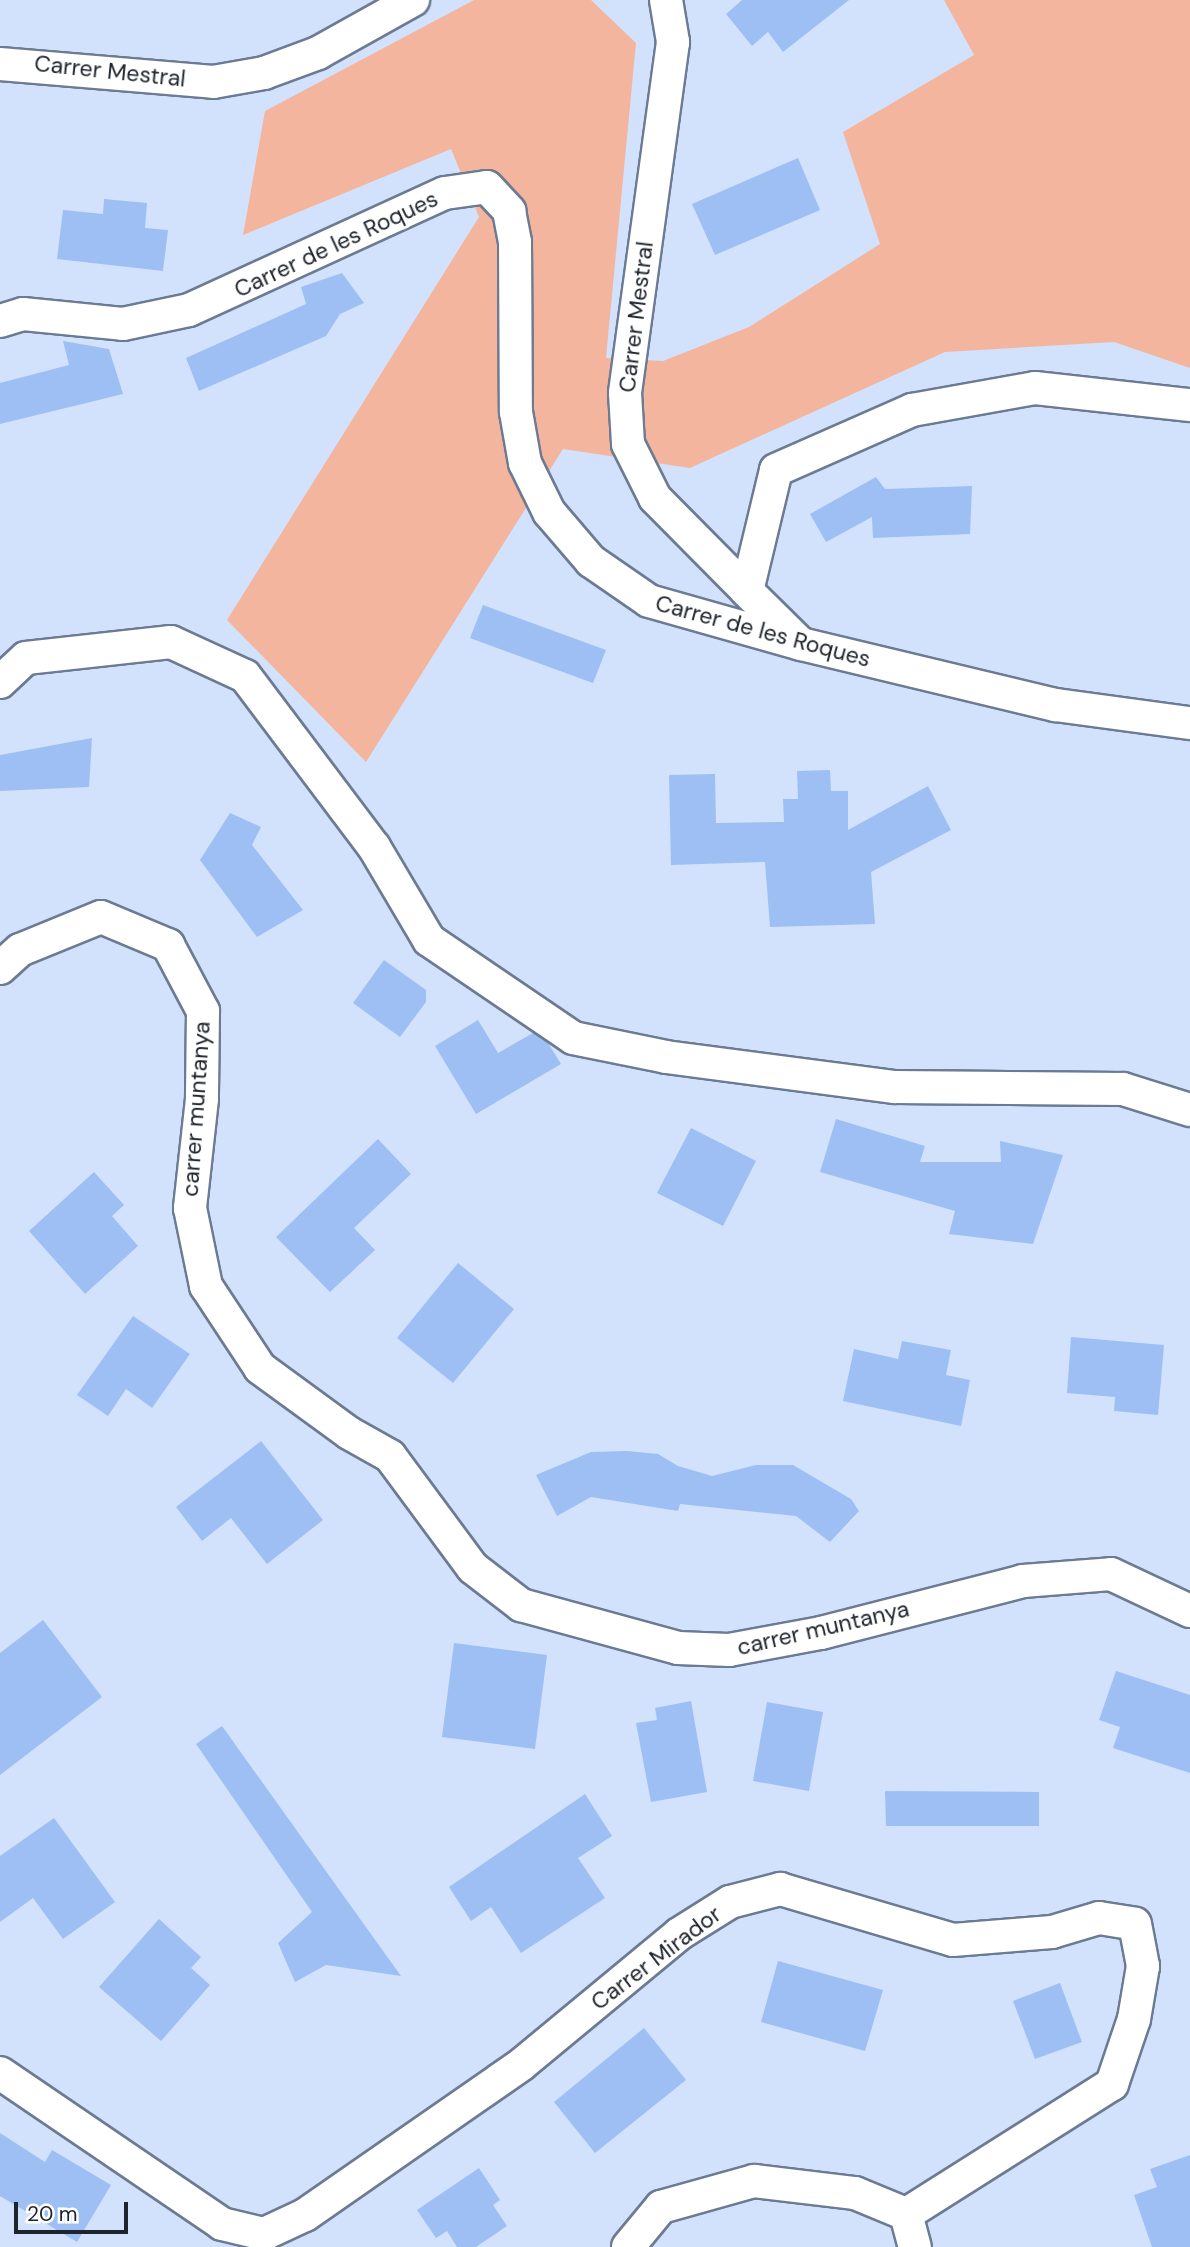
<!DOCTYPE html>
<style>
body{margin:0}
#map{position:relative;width:1190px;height:2247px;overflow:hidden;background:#d2e2fc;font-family:"DM Sans",sans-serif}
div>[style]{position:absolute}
.green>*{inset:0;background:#f4b59e}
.building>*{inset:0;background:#9ebff3}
.roads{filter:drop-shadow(2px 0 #6c7b92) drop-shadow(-2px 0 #6c7b92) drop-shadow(0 2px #6c7b92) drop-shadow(0 -2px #6c7b92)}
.street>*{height:32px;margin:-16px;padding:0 16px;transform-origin:16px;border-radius:16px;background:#fff}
span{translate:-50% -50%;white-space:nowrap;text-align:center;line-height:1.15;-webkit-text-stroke:5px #fff;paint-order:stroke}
.street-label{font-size:23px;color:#1e242d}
.scale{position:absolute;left:14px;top:2202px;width:114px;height:32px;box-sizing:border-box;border:4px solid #1e242d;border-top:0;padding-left:9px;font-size:21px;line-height:24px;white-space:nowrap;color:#1e242d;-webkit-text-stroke:5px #fff;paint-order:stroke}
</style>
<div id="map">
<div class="green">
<i style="clip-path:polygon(474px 0,591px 0,636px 43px,606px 358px,663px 361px,749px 327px,880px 244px,843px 132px,974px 55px,944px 0,1190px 0,1190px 368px,1114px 342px,945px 352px,690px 468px,563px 449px,366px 762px,227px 620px,479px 217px,451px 149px,243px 235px,265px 111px)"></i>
</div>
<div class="building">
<i style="clip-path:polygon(742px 0,849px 0,783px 52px,768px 32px,752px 46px,726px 14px)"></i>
<i style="clip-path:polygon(798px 158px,820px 210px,715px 255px,692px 204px)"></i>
<i style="clip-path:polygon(104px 199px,147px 203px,145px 228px,168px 230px,163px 271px,57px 259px,63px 210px,103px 214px)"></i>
<i style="clip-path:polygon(342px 273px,364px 303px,340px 314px,326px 336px,199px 391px,186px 358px,306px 304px,301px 287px)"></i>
<i style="clip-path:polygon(63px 341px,109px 349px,123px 394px,0 424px,0 383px,69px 365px)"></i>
<i style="clip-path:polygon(876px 477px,885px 489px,972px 486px,970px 534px,873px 538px,872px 517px,826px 542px,810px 514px)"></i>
<i style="clip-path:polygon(483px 605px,606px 650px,593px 683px,470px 638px)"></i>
<i style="clip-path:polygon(92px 738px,89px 787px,0 791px,0 755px)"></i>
<i style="clip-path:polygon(830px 770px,831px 791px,848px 791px,848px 830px,928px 786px,951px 830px,871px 872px,875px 924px,770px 927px,765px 862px,671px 865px,669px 775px,715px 774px,716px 823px,784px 822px,783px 799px,798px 799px,797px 771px)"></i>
<i style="clip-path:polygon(230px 813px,261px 827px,252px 845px,303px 910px,257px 937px,200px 860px)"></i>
<i style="clip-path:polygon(384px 960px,426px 990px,426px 1002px,400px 1037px,353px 1003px)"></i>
<i style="clip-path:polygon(478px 1020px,498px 1053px,533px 1033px,548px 1043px,561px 1064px,476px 1114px,435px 1046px)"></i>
<i style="clip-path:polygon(836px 1119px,925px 1146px,920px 1162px,1001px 1162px,1000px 1141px,1063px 1155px,1033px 1244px,949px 1234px,955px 1211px,820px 1172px)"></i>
<i style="clip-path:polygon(691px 1128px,756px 1161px,723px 1226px,657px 1193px)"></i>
<i style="clip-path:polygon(378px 1139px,411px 1174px,354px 1228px,375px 1250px,330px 1292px,276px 1237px)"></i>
<i style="clip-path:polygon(94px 1172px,124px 1205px,112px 1216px,138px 1246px,85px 1294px,29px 1231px)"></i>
<i style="clip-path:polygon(458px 1263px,514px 1309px,453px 1383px,397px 1338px)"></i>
<i style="clip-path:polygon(133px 1316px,190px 1354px,152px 1408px,126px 1389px,108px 1416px,77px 1395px)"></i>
<i style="clip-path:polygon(1071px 1337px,1164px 1345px,1158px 1415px,1114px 1411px,1115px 1397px,1067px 1393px)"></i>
<i style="clip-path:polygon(902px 1341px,951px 1350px,946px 1375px,970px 1380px,961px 1426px,843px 1401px,854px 1349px,898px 1359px)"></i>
<i style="clip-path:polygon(261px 1441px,323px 1520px,267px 1564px,231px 1518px,202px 1541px,176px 1507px)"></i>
<i style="clip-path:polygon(627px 1451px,658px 1454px,678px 1466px,712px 1476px,756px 1465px,793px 1465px,851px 1499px,859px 1511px,830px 1542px,796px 1516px,680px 1504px,678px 1511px,591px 1497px,557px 1516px,536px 1475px,591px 1452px)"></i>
<i style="clip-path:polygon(43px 1620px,102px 1697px,0 1775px,0 1653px)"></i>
<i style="clip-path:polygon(454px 1643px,547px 1655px,535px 1749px,442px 1737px)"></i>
<i style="clip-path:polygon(1116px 1671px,1190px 1695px,1190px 1773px,1113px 1748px,1120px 1727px,1099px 1720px)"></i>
<i style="clip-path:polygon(691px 1701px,707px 1792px,651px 1802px,636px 1723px,657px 1720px,655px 1708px)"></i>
<i style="clip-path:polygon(767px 1702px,823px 1712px,809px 1791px,753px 1781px)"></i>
<i style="clip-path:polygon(222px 1726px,401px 1976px,326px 1965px,295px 1982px,278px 1943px,312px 1912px,196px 1744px)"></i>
<i style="clip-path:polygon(885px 1791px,1039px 1792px,1039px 1826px,886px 1826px)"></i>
<i style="clip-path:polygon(585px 1794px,612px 1836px,578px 1858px,605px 1898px,521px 1953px,491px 1907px,471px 1921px,449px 1887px)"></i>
<i style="clip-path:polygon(54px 1818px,115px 1902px,63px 1939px,33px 1898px,0 1922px,0 1856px)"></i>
<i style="clip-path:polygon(159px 1919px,201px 1957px,191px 1968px,210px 1985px,161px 2041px,99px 1987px)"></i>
<i style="clip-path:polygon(778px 1961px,883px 1990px,865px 2051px,761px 2022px)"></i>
<i style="clip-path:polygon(1060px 1983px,1082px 2042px,1035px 2059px,1013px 2001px)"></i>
<i style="clip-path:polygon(644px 2028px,686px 2080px,595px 2153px,554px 2102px)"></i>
<i style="clip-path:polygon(0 2133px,45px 2162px,52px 2150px,111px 2185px,77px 2242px,0 2196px)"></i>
<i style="clip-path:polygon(1190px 2155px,1190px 2247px,1152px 2247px,1134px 2195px,1157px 2187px,1150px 2169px)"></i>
<i style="clip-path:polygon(479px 2168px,500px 2200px,493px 2205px,507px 2226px,476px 2247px,457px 2247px,447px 2231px,436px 2238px,417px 2210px)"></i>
</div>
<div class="roads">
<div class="street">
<i style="left:666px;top:0;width:43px;rotate:80.5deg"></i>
<i style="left:673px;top:42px;width:354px;rotate:97.8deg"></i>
<i style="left:625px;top:393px;width:51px;rotate:86.6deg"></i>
<i style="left:628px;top:444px;width:60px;rotate:63.4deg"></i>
<i style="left:655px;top:498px;width:131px;rotate:45.3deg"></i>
<i style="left:747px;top:591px;width:124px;rotate:-76.5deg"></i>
<i style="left:776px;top:470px;width:149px;rotate:-23.8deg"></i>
<i style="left:912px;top:410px;width:125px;rotate:-10.1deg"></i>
<i style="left:1035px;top:388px;width:156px;rotate:6.3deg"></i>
<i style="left:0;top:64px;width:214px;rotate:4.8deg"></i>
<i style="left:213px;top:82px;width:52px;rotate:-10deg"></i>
<i style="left:264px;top:73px;width:58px;rotate:-20.3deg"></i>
<i style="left:318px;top:53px;width:109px;rotate:-29.2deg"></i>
<i style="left:0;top:321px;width:24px;rotate:-17deg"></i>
<i style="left:23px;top:314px;width:100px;rotate:5.7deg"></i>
<i style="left:123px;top:324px;width:67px;rotate:-12deg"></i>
<i style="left:189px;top:310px;width:281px;rotate:-24.6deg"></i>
<i style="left:445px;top:193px;width:42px;rotate:-8.1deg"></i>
<i style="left:487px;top:187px;width:33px;rotate:47deg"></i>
<i style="left:509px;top:211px;width:32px;rotate:79deg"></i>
<i style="left:515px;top:242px;width:170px;rotate:89.7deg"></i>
<i style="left:516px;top:412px;width:52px;rotate:80deg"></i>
<i style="left:525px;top:463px;width:55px;rotate:63.9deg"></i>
<i style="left:549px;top:512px;width:65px;rotate:49.4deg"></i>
<i style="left:591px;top:561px;width:70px;rotate:34.6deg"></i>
<i style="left:649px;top:601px;width:158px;rotate:15.8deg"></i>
<i style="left:801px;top:644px;width:262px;rotate:13.5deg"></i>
<i style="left:1056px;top:705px;width:135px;rotate:7.7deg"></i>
<i style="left:747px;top:591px;width:74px;rotate:44.5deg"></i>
<i style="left:0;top:682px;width:35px;rotate:-43deg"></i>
<i style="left:26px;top:658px;width:146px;rotate:-6.3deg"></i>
<i style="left:171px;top:642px;width:81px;rotate:24.7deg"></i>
<i style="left:245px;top:676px;width:214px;rotate:53deg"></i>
<i style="left:374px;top:847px;width:108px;rotate:59.4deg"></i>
<i style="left:429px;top:940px;width:174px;rotate:34.2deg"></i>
<i style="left:573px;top:1038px;width:95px;rotate:11.5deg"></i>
<i style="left:666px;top:1057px;width:231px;rotate:7.5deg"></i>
<i style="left:895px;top:1087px;width:228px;rotate:0.5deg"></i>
<i style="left:1123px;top:1089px;width:70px;rotate:17.4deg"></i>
<i style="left:0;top:968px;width:27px;rotate:-42deg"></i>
<i style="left:20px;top:950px;width:87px;rotate:-22.2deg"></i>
<i style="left:101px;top:917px;width:73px;rotate:22.7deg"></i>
<i style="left:168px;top:945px;width:75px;rotate:62.1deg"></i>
<i style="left:203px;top:1011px;width:88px;rotate:90.7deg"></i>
<i style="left:202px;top:1099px;width:110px;rotate:96.3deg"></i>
<i style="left:190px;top:1208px;width:80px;rotate:78.4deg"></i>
<i style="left:206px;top:1286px;width:98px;rotate:56.6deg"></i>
<i style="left:260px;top:1368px;width:110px;rotate:36.1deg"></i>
<i style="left:349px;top:1433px;width:47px;rotate:29.3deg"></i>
<i style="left:390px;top:1456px;width:139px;rotate:53.5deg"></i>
<i style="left:473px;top:1568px;width:61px;rotate:37.6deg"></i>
<i style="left:521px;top:1605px;width:163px;rotate:15.3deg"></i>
<i style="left:678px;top:1648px;width:51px;rotate:2.2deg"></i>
<i style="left:729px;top:1650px;width:94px;rotate:-10.5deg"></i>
<i style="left:821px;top:1633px;width:209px;rotate:-14.4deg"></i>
<i style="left:1023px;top:1581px;width:88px;rotate:-4.5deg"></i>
<i style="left:1111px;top:1574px;width:87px;rotate:25.1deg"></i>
<i style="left:0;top:2073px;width:268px;rotate:34.2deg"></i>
<i style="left:222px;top:2224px;width:43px;rotate:13.4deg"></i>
<i style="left:264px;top:2234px;width:45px;rotate:-24.9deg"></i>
<i style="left:305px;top:2215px;width:264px;rotate:-34.8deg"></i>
<i style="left:522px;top:2064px;width:204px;rotate:-39.6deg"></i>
<i style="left:679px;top:1934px;width:60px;rotate:-32.1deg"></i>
<i style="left:730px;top:1902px;width:52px;rotate:-14.6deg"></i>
<i style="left:780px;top:1889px;width:180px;rotate:16.4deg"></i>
<i style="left:953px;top:1940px;width:99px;rotate:-4.6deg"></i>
<i style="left:1052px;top:1932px;width:49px;rotate:-16.6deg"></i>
<i style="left:1099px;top:1918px;width:36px;rotate:9deg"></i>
<i style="left:1135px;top:1924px;width:43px;rotate:79.2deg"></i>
<i style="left:1143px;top:1966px;width:54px;rotate:99.6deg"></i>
<i style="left:1134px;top:2019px;width:69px;rotate:108.7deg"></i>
<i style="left:1112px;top:2084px;width:244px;rotate:147.7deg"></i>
<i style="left:628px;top:2247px;width:52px;rotate:-50.5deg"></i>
<i style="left:661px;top:2207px;width:97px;rotate:-15.6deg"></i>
<i style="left:754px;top:2181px;width:102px;rotate:6.8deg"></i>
<i style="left:855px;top:2193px;width:55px;rotate:22.4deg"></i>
<i style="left:906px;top:2214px;width:34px;rotate:75deg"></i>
</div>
</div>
<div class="street-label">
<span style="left:110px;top:71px;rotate:6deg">Carrer Mestral</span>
<span style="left:336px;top:244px;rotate:-25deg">Carrer de les Roques</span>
<span style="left:636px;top:317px;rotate:-83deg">Carrer Mestral</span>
<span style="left:763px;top:631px;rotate:15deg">Carrer de les Roques</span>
<span style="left:196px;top:1109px;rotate:-86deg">carrer muntanya</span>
<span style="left:823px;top:1628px;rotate:-13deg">carrer muntanya</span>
<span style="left:656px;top:1958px;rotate:-37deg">Carrer Mirador</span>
</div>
<div class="scale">20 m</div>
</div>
